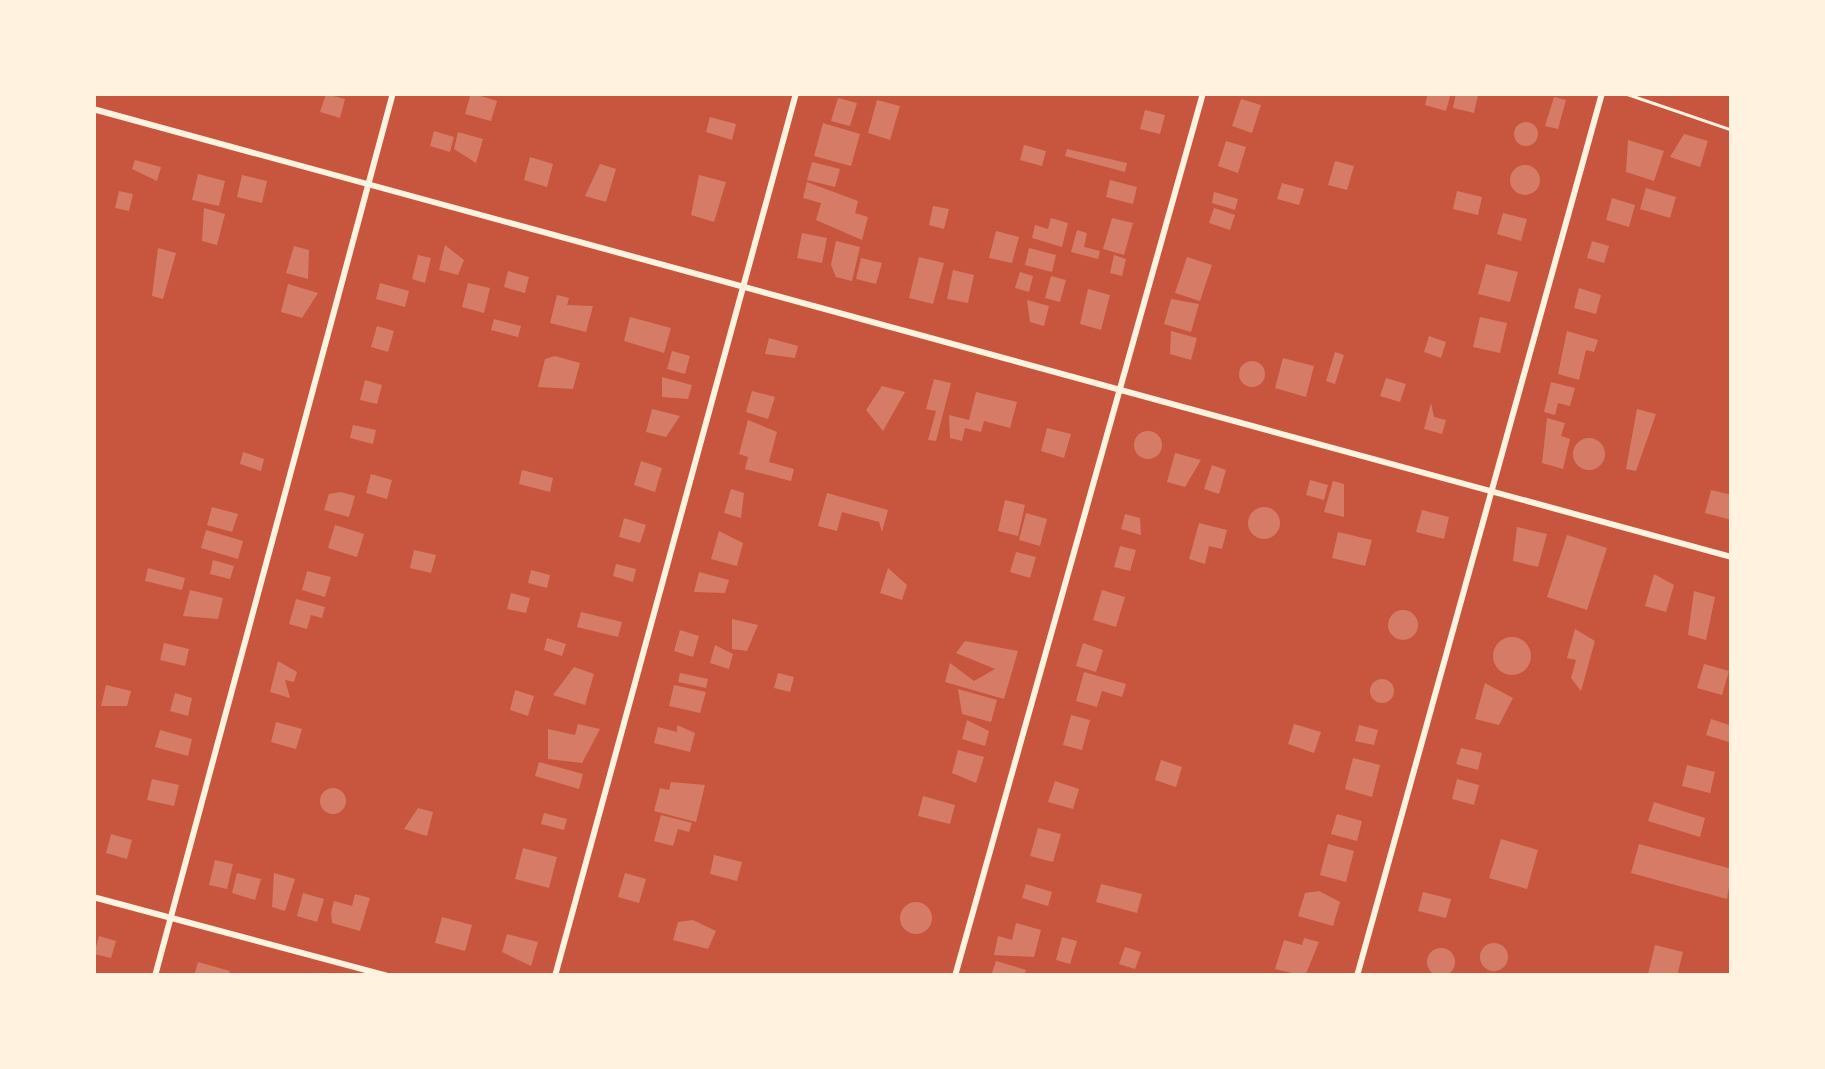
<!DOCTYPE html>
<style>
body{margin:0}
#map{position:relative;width:1825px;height:1069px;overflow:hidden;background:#c8553d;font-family:Barlow,sans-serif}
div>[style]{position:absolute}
.building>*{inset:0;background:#d67c66}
.round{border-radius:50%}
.service>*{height:3px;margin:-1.5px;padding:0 1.5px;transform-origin:1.5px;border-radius:1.5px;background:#fff3e0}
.minor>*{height:6px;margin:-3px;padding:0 3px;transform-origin:3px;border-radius:3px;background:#fff3e0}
span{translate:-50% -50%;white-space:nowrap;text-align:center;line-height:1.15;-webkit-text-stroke:9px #fff3e0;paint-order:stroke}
.frame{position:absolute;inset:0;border:96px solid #fff3e0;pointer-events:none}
</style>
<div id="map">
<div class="building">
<i style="clip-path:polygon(471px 93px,497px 101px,491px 121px,465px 114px)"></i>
<i style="clip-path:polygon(1428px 93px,1451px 93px,1446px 111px,1425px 105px)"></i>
<i style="clip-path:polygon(1456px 93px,1478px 95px,1474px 113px,1453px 108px)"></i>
<i style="clip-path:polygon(326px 94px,345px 99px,340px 118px,320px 112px)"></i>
<i style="clip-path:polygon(1554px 97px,1566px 100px,1558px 129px,1545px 126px)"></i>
<i style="clip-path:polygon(838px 98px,857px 103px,850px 126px,831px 121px)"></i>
<i style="clip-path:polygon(1241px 99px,1261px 105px,1252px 133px,1232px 126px)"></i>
<i style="clip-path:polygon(877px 100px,900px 106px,890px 140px,868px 133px)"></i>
<i style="clip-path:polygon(1145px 110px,1165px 115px,1160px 134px,1140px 129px)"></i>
<i style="clip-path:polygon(710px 117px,736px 124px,732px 140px,706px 132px)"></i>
<i class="round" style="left:1514px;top:122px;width:24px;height:24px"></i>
<i style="clip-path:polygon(823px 123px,860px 134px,851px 166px,814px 156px)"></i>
<i style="clip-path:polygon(434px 131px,454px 137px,450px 152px,430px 146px)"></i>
<i style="clip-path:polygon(458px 132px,483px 139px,476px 163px,454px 149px)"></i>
<i style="clip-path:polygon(1684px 134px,1708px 141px,1700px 167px,1670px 157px)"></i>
<i style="clip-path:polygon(1628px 140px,1664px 151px,1654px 181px,1626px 172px)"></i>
<i style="clip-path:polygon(1226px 141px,1246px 147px,1238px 173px,1218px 166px)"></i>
<i style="clip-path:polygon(1024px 145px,1046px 151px,1042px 166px,1020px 160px)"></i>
<i style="clip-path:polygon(1067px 149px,1127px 163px,1125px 172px,1065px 156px)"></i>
<i style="clip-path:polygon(530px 157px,553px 164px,547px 187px,524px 180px)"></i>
<i style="clip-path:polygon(135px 160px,161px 167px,157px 181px,132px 169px)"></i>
<i style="clip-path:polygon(1335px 161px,1354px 166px,1347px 190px,1328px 185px)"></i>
<i style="clip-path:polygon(812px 162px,840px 169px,835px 187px,807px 180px)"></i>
<i style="clip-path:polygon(600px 164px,616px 169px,606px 202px,585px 196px)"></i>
<i class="round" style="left:1510px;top:165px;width:30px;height:30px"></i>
<i style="clip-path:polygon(198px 174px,225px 181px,219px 206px,192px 200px)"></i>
<i style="clip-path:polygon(242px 175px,267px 181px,262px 203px,237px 197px)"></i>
<i style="clip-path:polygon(699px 175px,726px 182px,714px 222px,691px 215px)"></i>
<i style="clip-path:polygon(1110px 180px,1137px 187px,1133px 204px,1106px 197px)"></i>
<i style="clip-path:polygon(807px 182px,858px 201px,855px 213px,868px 217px,862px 240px,816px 220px,821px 203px,803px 198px)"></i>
<i style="clip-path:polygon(1282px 183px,1304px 189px,1299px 205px,1277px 199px)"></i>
<i style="clip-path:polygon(1646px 188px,1676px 197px,1670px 218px,1640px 209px)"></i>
<i style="clip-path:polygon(119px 191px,133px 194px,129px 211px,115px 208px)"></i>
<i style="clip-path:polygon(1457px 191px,1482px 197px,1478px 215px,1453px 209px)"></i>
<i style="clip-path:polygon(1214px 192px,1238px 199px,1235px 210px,1212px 203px)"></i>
<i style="clip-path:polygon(1612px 198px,1635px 205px,1629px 227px,1606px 220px)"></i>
<i style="clip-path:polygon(933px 206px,949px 209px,944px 229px,929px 225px)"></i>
<i style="clip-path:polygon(204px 208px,225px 214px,217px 245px,202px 241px)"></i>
<i style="clip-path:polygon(1214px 208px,1235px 215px,1230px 230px,1209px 223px)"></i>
<i style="clip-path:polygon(1503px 213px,1527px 219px,1521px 241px,1497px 234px)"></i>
<i style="clip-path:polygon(1051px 218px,1068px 223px,1062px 247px,1032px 238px,1035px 225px,1048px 229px)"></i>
<i style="clip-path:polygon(1112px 218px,1133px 223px,1124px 255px,1103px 249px)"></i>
<i style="clip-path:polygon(1077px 230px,1087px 233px,1084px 247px,1100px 251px,1098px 259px,1071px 252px)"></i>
<i style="clip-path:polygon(996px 231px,1019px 237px,1012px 263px,989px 258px)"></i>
<i style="clip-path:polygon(802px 233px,827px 238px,822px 263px,797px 258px)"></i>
<i style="clip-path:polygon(836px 241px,860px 247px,852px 281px,836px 277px,831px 265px)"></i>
<i style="clip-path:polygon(1592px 241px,1609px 246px,1604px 263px,1587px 258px)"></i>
<i style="clip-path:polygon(445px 245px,464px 260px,458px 275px,439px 270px)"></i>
<i style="clip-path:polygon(294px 246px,309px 250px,308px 279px,286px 273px)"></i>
<i style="clip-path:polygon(158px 248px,176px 253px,163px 299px,152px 296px)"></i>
<i style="clip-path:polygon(1029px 248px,1056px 255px,1052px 272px,1025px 265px)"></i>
<i style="clip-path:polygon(418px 255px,431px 258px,425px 283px,412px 279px)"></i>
<i style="clip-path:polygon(1114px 255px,1126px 259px,1122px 276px,1110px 273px)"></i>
<i style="clip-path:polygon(919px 257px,944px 263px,933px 304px,909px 298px)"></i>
<i style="clip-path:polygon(1187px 257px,1212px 265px,1200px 301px,1175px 293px)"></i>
<i style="clip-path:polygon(861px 258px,882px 263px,876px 284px,856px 279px)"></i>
<i style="clip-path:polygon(1486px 264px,1518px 272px,1510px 302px,1478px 294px)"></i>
<i style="clip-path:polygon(953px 270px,974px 275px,968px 303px,947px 299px)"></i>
<i style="clip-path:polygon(508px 271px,529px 277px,525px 293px,504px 287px)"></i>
<i style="clip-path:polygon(1020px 272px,1033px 276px,1029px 292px,1015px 288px)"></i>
<i style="clip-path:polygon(1051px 276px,1066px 280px,1060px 302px,1045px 298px)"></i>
<i style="clip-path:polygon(380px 283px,409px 291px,405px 307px,376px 299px)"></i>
<i style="clip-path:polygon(468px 283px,490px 288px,484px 313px,462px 307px)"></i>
<i style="clip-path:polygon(288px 284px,318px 293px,302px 318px,281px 312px)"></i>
<i style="clip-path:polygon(1579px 288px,1601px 295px,1596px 314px,1574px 308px)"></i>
<i style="clip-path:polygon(1088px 289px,1110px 295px,1101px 330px,1080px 324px)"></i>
<i style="clip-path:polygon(557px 295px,569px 298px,567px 305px,593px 306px,586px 332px,550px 323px)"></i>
<i style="clip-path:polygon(1171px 299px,1199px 304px,1191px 332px,1164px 324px)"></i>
<i style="clip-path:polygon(1027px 300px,1049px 306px,1044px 326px,1030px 322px)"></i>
<i style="clip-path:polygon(630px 317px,671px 328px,664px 353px,624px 341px)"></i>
<i style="clip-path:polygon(1480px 317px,1507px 323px,1500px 353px,1473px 347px)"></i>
<i style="clip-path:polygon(494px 319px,521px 326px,518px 337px,491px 330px)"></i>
<i style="clip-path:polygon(377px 326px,394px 331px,388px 352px,371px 347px)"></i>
<i style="clip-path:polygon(1171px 331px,1197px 338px,1191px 360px,1170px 354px)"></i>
<i style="clip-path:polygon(1567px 331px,1598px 340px,1594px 352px,1586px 350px,1579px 380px,1558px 374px)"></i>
<i style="clip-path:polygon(1429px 336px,1446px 342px,1441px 358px,1424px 352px)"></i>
<i style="clip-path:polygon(769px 338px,798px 346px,795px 358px,765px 354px)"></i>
<i style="clip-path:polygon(672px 351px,690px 356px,685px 374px,667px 369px)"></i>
<i style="clip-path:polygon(1335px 352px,1344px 355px,1335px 384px,1326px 381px)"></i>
<i style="clip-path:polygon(555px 356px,580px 363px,573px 389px,538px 387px,545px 359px)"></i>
<i style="clip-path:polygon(1283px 358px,1314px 366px,1306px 397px,1275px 388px)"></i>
<i class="round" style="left:1239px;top:361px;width:26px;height:26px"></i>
<i style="clip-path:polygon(662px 377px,692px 385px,688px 399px,662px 397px)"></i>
<i style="clip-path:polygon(1386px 378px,1406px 384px,1400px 402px,1380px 396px)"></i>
<i style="clip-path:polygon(934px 379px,951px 383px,936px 441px,928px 440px,936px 411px,926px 409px)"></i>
<i style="clip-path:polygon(365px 380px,382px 385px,377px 404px,360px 400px)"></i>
<i style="clip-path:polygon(1551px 382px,1575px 388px,1570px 406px,1558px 403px,1555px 415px,1544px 412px)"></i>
<i style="clip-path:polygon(882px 386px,905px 392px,883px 431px,866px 410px)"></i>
<i style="clip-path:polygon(752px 391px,775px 397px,768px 419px,746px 412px)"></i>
<i style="clip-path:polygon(976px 392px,1017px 402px,1010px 428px,984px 421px,981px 432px,965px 428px,962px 441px,950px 438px,949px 415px,969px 420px)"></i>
<i style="clip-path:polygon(1431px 403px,1434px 417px,1446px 420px,1442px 434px,1424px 429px)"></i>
<i style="clip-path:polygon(652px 409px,680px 416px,666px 437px,646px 432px)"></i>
<i style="clip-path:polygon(1637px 409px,1656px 414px,1636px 471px,1626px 469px)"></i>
<i style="clip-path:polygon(1547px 418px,1565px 423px,1561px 436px,1570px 439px,1563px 469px,1542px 463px)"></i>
<i style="clip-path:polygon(748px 420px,777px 432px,769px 462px,794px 469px,791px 481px,745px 469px,748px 457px,739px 454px)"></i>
<i style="clip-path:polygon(353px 425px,376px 430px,373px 444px,350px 438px)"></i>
<i style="clip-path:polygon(1047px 428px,1071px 434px,1064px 458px,1041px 451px)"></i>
<i class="round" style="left:1134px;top:431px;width:28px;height:28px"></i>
<i class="round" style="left:1573px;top:438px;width:32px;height:32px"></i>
<i style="clip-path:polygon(243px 452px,264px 459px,261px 471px,240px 464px)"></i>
<i style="clip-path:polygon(1175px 453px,1201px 460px,1185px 487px,1167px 482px)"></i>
<i style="clip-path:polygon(641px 461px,662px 468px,655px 492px,634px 485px)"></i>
<i style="clip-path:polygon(1212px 465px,1226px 470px,1219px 494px,1204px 489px)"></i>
<i style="clip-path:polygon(522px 470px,553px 478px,550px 492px,519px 484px)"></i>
<i style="clip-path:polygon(371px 474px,392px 480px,387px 499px,366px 493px)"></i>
<i style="clip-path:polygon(1310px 480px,1328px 485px,1324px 500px,1306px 495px)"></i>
<i style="clip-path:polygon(1333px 481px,1344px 484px,1344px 517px,1324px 512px)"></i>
<i style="clip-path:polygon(731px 489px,744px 493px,741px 518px,724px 513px)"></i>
<i style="clip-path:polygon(1711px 490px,1732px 495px,1732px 520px,1705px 513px)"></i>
<i style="clip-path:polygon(341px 492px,355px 496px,349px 517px,324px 510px,329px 494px)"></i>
<i style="clip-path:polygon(827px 493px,888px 510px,882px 532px,879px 522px,842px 512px,837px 531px,818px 526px)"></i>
<i style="clip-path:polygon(1005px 500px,1025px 505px,1018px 536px,998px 531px)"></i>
<i style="clip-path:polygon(212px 507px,238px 514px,232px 532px,207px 525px)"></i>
<i class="round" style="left:1248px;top:507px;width:32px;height:32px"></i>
<i style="clip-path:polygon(1422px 510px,1449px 517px,1444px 539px,1416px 532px)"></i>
<i style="clip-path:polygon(1026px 513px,1047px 519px,1040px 546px,1019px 540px)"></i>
<i style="clip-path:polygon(1125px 514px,1140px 518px,1141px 535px,1121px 529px)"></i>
<i style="clip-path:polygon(624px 518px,646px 525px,640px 543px,619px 537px)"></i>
<i style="clip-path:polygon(1199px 523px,1227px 530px,1222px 549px,1209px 546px,1205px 564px,1189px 559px)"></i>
<i style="clip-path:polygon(335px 525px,364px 534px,357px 557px,328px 548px)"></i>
<i style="clip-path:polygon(1517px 527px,1547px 534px,1538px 567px,1513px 561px)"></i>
<i style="clip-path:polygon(206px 530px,243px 541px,238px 559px,201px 548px)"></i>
<i style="clip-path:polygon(719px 531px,743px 543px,737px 566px,711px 559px)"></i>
<i style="clip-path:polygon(1338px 532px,1372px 540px,1365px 566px,1332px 558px)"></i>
<i style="clip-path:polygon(1567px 535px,1607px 548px,1587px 610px,1547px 597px)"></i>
<i style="clip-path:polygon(1120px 546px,1136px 550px,1130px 571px,1114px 567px)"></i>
<i style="clip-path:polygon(414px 550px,436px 555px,431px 573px,410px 568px)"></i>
<i style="clip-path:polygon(1016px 552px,1036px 557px,1030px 578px,1010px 572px)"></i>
<i style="clip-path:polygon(213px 560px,234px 566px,230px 579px,210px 574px)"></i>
<i style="clip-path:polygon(616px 564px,636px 569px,633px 582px,613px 576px)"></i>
<i style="clip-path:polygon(148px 568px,185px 578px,182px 590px,145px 581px)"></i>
<i style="clip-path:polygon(888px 568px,907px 585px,902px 600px,880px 593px)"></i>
<i style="clip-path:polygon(531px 570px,550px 575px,547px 588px,528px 583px)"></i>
<i style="clip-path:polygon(307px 571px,331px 577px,325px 597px,302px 590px)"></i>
<i style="clip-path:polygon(699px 572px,729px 580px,725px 593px,694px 592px)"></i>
<i style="clip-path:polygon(1654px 574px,1674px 585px,1666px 612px,1645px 606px)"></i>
<i style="clip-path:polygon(190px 590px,223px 598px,218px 619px,183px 616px)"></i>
<i style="clip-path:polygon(1102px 590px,1125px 597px,1116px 627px,1093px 620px)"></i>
<i style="clip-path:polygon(1694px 591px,1715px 597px,1706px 640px,1688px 635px)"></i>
<i style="clip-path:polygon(511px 593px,530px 598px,526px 613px,507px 609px)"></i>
<i style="clip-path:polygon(296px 599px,325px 607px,322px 618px,311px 615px,307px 629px,289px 624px)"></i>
<i class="round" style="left:1388px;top:610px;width:30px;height:30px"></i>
<i style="clip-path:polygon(581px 612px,622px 622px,618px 637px,577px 627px)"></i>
<i style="clip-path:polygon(732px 619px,758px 625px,747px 651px,732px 649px)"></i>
<i style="clip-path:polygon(1575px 629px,1595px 641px,1581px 691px,1571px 678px,1576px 660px,1567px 658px)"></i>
<i style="clip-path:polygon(680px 630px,699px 636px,693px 657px,674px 651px)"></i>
<i class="round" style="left:1493px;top:637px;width:38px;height:38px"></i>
<i style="clip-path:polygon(547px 638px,566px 644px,562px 656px,544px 650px)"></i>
<i style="clip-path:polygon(965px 641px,1018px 651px,1004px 699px,945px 682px,950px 663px,974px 681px,995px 669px,956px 653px)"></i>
<i style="clip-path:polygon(164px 643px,189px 649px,185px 666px,160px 660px)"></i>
<i style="clip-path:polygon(1083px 643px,1103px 650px,1096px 672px,1076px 666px)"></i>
<i style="clip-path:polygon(715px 645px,733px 654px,729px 669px,710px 663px)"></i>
<i style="clip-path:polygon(278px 661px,297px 672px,294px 682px,285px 680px,290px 698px,270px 692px)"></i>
<i style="clip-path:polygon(1704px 664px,1729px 671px,1722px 695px,1697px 688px)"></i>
<i style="clip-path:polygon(574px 667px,594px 674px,585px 705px,553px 695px)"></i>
<i style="clip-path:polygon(1084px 672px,1126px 684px,1122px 697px,1102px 691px,1097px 707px,1076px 701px)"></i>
<i style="clip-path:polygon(680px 673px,708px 679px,706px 688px,678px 682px)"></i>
<i style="clip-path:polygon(778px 673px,794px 677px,790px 692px,774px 688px)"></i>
<i class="round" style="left:1370px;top:679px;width:24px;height:24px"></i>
<i style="clip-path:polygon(1485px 683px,1513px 698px,1499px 725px,1475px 719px)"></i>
<i style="clip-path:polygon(106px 685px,131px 691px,127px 706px,101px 706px)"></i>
<i style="clip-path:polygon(674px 685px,706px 692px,700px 713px,669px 706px)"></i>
<i style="clip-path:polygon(958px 689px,997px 700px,991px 722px,962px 714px)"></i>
<i style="clip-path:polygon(515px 690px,534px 696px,528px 716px,510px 710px)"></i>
<i style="clip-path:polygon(175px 693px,192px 698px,188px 716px,170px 711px)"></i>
<i style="clip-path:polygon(1071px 715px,1090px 720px,1082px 750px,1063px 745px)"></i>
<i style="clip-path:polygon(1711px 719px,1732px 726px,1732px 743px,1706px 735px)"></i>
<i style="clip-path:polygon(967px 720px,989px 731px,985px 746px,962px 739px)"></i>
<i style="clip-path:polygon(276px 722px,302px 729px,296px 749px,271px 742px)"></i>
<i style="clip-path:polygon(578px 724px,600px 729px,582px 763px,548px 759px,548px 729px,575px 735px)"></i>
<i style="clip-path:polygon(1294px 724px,1321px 732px,1314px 753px,1288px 744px)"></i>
<i style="clip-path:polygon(677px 725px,695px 733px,690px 752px,654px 743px,658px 727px,677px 732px)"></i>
<i style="clip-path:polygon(1359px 725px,1378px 730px,1374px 745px,1355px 741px)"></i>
<i style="clip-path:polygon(160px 730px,192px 739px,188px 756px,155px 747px)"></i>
<i style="clip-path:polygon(1461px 748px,1482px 753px,1478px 770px,1456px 764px)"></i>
<i style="clip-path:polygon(958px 750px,984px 757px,976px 783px,952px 773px)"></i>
<i style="clip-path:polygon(1353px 758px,1380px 765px,1372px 797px,1345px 789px)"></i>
<i style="clip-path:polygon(1161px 760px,1182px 767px,1176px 787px,1155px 780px)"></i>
<i style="clip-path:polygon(539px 762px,583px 774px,579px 789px,535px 776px)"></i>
<i style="clip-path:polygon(1687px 765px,1715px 772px,1710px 793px,1682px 786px)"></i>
<i style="clip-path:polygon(152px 779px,179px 785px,174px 806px,147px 800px)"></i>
<i style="clip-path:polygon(1457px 779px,1479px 785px,1474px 805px,1452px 799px)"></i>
<i style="clip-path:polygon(1055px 781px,1079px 789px,1073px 809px,1048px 802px)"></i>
<i style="clip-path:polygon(671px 782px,705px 785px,696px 822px,654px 811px,660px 788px,669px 790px)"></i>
<i class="round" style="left:320px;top:788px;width:26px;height:26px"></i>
<i style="clip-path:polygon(923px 796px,955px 805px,950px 824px,918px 816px)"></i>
<i style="clip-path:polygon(1654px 802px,1705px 818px,1700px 837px,1648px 821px)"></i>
<i style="clip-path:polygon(418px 808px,433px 812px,427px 836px,404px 829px)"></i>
<i style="clip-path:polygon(544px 813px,567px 819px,564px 830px,541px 824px)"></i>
<i style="clip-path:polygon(1337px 814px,1362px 821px,1357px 841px,1331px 834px)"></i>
<i style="clip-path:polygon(661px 815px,692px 823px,689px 832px,678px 829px,673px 846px,654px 841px)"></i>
<i style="clip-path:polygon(1038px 828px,1061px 834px,1053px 862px,1030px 856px)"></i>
<i style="clip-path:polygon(111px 834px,132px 840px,127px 859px,106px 853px)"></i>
<i style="clip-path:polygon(1501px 839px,1538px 850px,1527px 889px,1489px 878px)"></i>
<i style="clip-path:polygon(1328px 844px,1354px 851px,1346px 882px,1320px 875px)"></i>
<i style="clip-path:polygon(1639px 844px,1732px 869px,1727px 899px,1631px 873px)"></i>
<i style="clip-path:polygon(523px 848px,557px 857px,549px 888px,515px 879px)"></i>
<i style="clip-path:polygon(714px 855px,742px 862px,737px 881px,710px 874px)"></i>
<i style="clip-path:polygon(215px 860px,233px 864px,227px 889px,209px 885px)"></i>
<i style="clip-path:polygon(237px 873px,261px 879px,255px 900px,232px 893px)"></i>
<i style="clip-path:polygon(274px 873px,295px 879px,285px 911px,272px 907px)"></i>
<i style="clip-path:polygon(625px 873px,646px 879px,639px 903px,618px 897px)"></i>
<i style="clip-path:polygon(1026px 884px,1052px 892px,1048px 906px,1022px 898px)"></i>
<i style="clip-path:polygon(1101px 884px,1142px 894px,1137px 913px,1096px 902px)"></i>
<i style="clip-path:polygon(1319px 891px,1340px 902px,1333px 926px,1298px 916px,1305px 893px)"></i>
<i style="clip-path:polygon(1423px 892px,1451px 899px,1446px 918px,1418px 911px)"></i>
<i style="clip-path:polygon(303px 893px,324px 899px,317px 922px,297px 916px)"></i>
<i style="clip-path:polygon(355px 894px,370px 898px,360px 931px,332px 923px,331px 913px,334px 901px,352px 906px)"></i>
<i class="round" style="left:900px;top:902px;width:32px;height:32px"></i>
<i style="clip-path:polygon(442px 917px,472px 925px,465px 951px,435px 943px)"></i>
<i style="clip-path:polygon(693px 920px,716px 931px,708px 949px,673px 940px,678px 922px)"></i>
<i style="clip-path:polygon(1016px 923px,1041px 930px,1034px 957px,994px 955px,998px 936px,1012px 940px)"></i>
<i style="clip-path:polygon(507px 934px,538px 942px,531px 966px,502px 952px)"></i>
<i style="clip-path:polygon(99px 936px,116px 941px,111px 958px,94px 954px)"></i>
<i style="clip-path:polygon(1062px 937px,1077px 941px,1070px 964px,1056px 960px)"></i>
<i style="clip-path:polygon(1304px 938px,1319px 942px,1305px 976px,1275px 969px,1284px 940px,1302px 945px)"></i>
<i class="round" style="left:1480px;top:943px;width:28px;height:28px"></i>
<i style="clip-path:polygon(1655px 945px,1683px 952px,1677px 976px,1648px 974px)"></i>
<i style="clip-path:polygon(1125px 947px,1141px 952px,1135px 969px,1119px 964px)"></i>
<i class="round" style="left:1427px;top:948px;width:28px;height:28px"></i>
<i style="clip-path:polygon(996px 961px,1026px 970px,1024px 976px,991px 976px)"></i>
<i style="clip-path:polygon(198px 962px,230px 971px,228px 976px,194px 976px)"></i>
</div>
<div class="service">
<i style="left:1624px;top:93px;width:114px;rotate:18.9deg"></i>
</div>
<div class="minor">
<i style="left:93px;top:109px;width:1699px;rotate:15.29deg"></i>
<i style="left:93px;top:897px;width:304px;rotate:15deg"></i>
<i style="left:155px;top:976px;width:915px;rotate:-74.92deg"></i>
<i style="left:555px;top:976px;width:915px;rotate:-74.73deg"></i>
<i style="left:955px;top:976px;width:917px;rotate:-74.31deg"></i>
<i style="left:1357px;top:976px;width:916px;rotate:-74.49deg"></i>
</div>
<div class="frame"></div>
</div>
